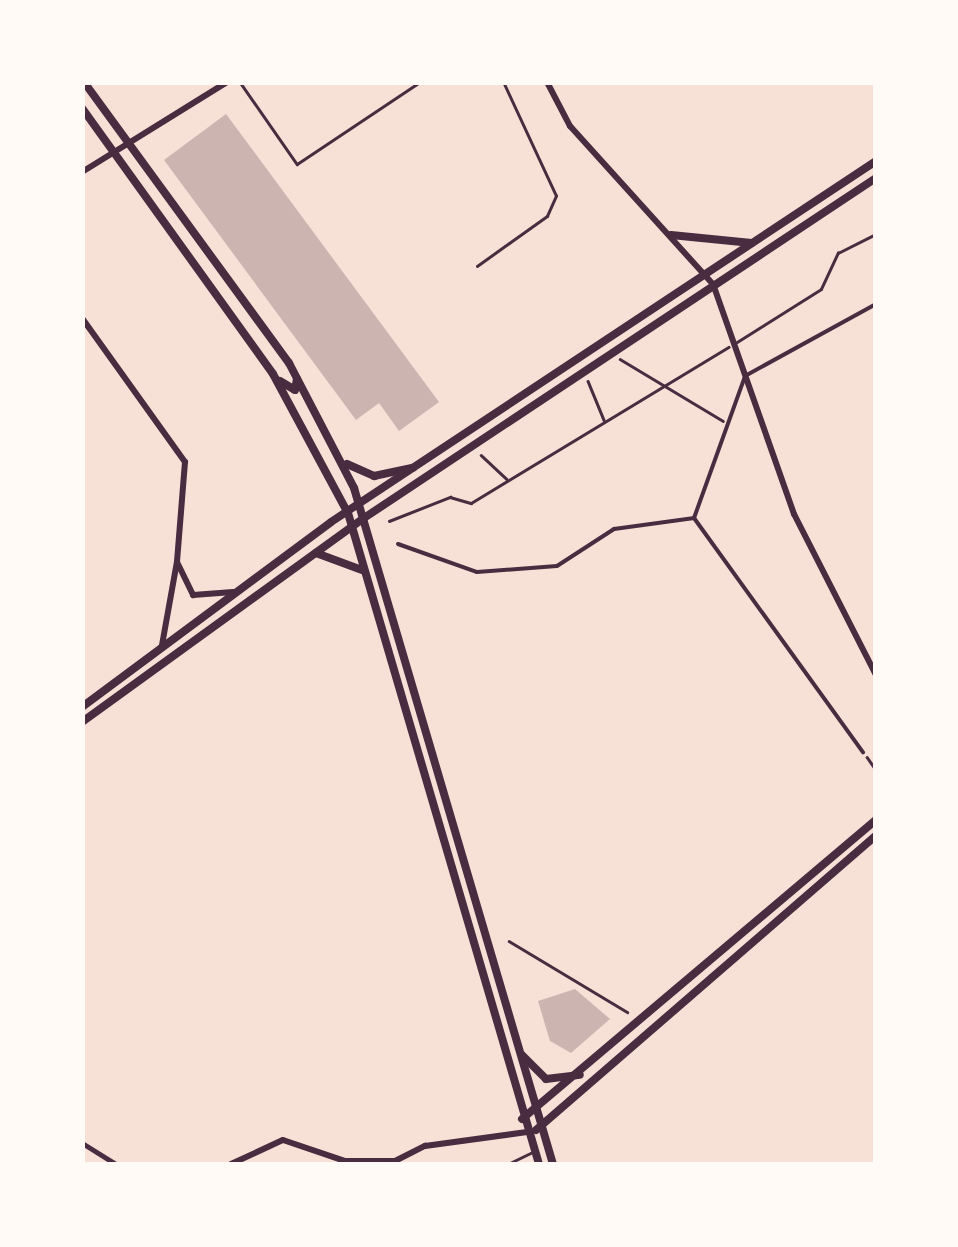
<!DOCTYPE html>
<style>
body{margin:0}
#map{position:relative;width:958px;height:1247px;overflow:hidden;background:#f7e1d7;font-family:Commissioner,sans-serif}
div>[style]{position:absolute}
.building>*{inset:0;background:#ccb4b1}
.path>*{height:2.5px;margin:-1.25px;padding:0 1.25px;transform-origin:1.25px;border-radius:1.25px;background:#4a2c40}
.service>*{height:2.5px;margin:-1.25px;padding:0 1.25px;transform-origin:1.25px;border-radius:1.25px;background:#4a2c40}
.pedestrian>*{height:4px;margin:-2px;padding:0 2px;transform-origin:2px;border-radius:2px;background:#4a2c40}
.minor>*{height:5px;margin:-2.5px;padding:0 2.5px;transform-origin:2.5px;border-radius:2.5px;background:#4a2c40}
.tertiary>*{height:6px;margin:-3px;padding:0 3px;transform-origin:3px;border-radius:3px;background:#4a2c40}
.secondary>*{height:8px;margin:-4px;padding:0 4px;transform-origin:4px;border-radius:4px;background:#4a2c40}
span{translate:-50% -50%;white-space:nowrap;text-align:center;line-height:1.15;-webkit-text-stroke:9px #fffaf5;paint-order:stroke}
.frame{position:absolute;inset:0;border:85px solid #fffaf5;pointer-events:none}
</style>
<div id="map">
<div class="building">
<i style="clip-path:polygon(226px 114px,439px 402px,399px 431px,379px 403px,356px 420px,164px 160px)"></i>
<i style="clip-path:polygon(575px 989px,610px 1019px,571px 1053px,550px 1041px,538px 1001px)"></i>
</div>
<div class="path">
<i style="left:620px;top:359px;width:120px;rotate:31deg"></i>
<i style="left:588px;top:381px;width:42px;rotate:67.7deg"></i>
<i style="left:481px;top:455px;width:35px;rotate:43deg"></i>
<i style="left:389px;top:521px;width:66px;rotate:-21.5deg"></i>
<i style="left:450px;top:497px;width:22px;rotate:16deg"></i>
<i style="left:471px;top:503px;width:301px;rotate:-31.2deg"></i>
<i style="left:867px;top:757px;width:16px;rotate:55deg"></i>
<i style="left:509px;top:941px;width:138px;rotate:31deg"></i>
</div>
<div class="service">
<i style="left:240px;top:82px;width:100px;rotate:55.2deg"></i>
<i style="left:297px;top:164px;width:148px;rotate:-33.7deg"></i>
<i style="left:477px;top:266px;width:86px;rotate:-35.5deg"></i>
<i style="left:547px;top:216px;width:22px;rotate:-66deg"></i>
<i style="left:556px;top:196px;width:126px;rotate:-114.9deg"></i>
<i style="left:737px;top:342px;width:99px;rotate:-32.2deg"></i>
<i style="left:821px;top:289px;width:40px;rotate:-65deg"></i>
<i style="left:838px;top:253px;width:42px;rotate:-26.6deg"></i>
<i style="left:508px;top:1164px;width:28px;rotate:-26deg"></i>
</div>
<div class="pedestrian">
<i style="left:694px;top:518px;width:151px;rotate:-70.2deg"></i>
<i style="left:745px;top:376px;width:149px;rotate:-28.8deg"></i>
<i style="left:398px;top:544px;width:84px;rotate:19.5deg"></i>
<i style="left:477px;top:572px;width:80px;rotate:-4.3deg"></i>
<i style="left:557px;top:566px;width:68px;rotate:-33deg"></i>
<i style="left:614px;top:529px;width:81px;rotate:-7.8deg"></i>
<i style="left:694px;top:518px;width:289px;rotate:54.2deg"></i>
</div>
<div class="minor">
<i style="left:82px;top:1143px;width:39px;rotate:32deg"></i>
</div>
<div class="tertiary">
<i style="left:547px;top:82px;width:50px;rotate:62.4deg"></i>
<i style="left:570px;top:126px;width:213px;rotate:47.9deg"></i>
<i style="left:713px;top:284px;width:244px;rotate:70.6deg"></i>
<i style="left:794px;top:514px;width:181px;rotate:63deg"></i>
<i style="left:82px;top:172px;width:171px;rotate:-31.8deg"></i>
<i style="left:82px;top:318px;width:177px;rotate:54.4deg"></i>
<i style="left:185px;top:462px;width:100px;rotate:94.6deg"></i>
<i style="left:162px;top:645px;width:84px;rotate:-79.8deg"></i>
<i style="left:177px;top:562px;width:37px;rotate:64deg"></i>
<i style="left:193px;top:595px;width:40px;rotate:-4.3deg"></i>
<i style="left:231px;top:1164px;width:57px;rotate:-24.8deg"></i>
<i style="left:283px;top:1140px;width:65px;rotate:18.7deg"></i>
<i style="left:345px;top:1161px;width:50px"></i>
<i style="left:395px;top:1161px;width:34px;rotate:-27deg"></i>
<i style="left:425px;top:1146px;width:103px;rotate:-7.8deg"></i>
</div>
<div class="secondary">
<i style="left:84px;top:82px;width:348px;rotate:53.9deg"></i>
<i style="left:289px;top:363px;width:141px;rotate:62.5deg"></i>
<i style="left:354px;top:488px;width:705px;rotate:73.6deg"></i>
<i style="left:82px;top:108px;width:327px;rotate:54.3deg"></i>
<i style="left:273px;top:374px;width:158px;rotate:61.7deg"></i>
<i style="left:348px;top:513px;width:678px;rotate:73.65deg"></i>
<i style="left:671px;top:235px;width:81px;rotate:5.6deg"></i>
<i style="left:280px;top:381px;width:17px;rotate:31deg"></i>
<i style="left:295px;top:390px;width:11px;rotate:-80deg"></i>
<i style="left:347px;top:464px;width:30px;rotate:24deg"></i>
<i style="left:374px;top:476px;width:40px;rotate:-12deg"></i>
<i style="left:316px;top:553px;width:49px;rotate:20.3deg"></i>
<i style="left:82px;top:707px;width:310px;rotate:-36.6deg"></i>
<i style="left:331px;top:522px;width:654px;rotate:-33.52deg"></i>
<i style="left:82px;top:722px;width:348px;rotate:-35.9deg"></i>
<i style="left:364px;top:518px;width:615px;rotate:-33.59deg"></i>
<i style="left:522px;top:1055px;width:34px;rotate:45deg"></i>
<i style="left:546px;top:1079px;width:34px;rotate:-7deg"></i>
<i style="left:522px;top:1119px;width:463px;rotate:-40.2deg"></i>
<i style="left:536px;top:1130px;width:449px;rotate:-40.9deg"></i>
</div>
<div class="frame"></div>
</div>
